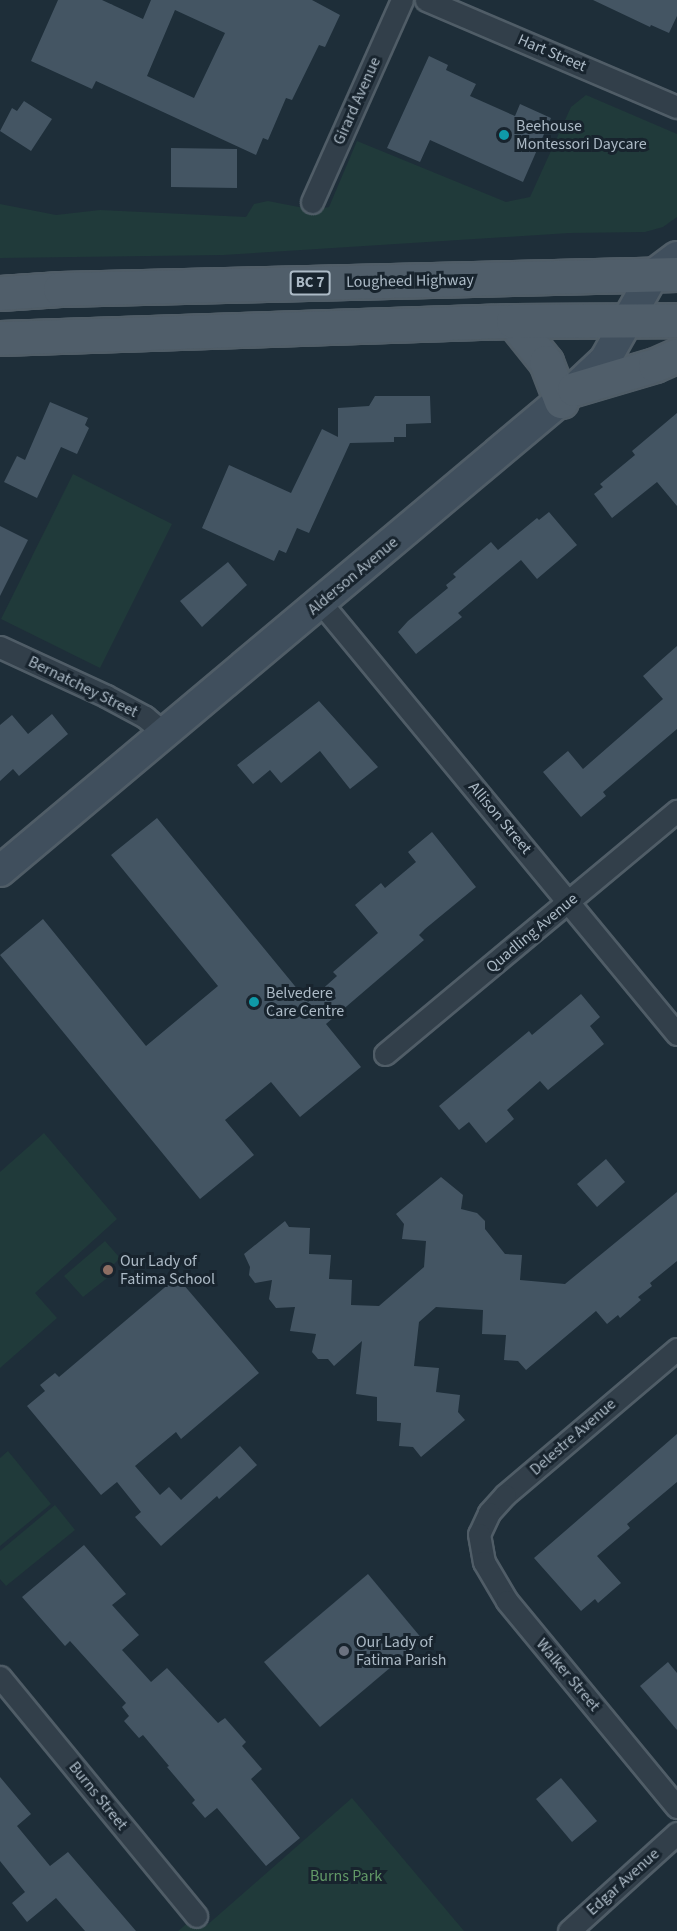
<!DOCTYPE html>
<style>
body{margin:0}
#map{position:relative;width:677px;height:1931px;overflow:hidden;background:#1e2e39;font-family:"Source Sans 3",sans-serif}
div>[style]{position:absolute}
.green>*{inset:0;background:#203a3a}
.building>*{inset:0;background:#445563}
.roads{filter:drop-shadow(2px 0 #505d67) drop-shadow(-2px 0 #505d67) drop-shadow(0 2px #505d67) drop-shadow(0 -2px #505d67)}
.street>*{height:21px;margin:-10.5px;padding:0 10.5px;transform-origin:10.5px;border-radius:10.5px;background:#323f4a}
.secondary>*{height:30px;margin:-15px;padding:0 15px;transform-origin:15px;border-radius:15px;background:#404f5d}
.primary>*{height:33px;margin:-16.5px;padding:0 16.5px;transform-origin:16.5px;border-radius:16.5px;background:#505e6a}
.dots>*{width:16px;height:16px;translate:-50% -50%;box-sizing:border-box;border:3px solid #18242e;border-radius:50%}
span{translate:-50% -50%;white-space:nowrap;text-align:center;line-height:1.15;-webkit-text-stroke:6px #18242e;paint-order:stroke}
.shield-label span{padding:2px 4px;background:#18242e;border:2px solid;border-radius:4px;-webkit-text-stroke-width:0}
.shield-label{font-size:15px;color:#acbac6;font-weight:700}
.street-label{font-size:16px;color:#acbac6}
.poi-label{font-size:16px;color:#acbac6}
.left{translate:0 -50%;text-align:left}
.park-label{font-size:16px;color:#629967}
</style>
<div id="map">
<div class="green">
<i style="clip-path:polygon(586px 95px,677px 134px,677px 217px,663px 227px,645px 232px,569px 233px,223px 255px,0 258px,0 204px,56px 215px,100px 210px,246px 217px,254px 204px,268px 201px,314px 210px,329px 207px,357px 141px,506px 202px,530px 197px,571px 107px)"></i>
<i style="clip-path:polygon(73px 474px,172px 524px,100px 668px,1px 619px)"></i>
<i style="clip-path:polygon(44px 1133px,117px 1219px,35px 1293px,57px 1318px,0 1368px,0 1172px)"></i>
<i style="clip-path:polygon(105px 1241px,120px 1258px,112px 1266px,116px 1271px,83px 1297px,64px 1276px)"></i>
<i style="clip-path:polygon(8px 1451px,51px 1504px,0 1546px,0 1458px)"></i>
<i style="clip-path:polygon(55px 1505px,75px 1530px,6px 1586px,0 1579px,0 1551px)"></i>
<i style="clip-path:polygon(352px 1798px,464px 1931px,178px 1931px,196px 1916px,206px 1926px)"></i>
</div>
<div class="building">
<i style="clip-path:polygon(evenodd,58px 0,102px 0,143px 19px,151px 0,312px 0,340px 15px,325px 47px,319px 45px,292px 100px,286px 98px,268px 140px,263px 138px,256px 155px,96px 81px,92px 89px,31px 61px,58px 0,175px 10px,225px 33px,194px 98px,147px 76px,175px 10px)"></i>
<i style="clip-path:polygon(593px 0,677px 0,677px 16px,669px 33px,651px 25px,650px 27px)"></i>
<i style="clip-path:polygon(429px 56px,448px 65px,446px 70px,476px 84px,470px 96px,515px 116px,520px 104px,551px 118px,523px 182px,430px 140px,420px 162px,387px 148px)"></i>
<i style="clip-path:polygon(24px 101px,52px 119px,31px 151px,0 131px,12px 108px,17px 111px)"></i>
<i style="clip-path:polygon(171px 148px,237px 149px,237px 188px,171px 187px)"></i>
<i style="clip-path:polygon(375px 396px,430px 396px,431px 423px,406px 424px,406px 437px,394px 437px,394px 442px,350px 443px,309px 533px,297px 528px,286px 553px,279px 550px,274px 561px,202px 528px,229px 465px,291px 493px,322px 429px,338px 437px,338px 408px,369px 406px)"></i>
<i style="clip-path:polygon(50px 402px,88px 418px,85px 425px,89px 428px,77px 454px,61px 447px,37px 498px,4px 482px,17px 456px,25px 460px)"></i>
<i style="clip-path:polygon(677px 413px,677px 506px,657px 482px,612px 518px,594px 494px,603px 487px,600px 484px,635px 455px,632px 451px)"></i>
<i style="clip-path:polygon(549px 512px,577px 545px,537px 579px,521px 560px,458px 613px,462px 617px,416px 654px,398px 632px,408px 621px,448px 588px,446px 585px,456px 577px,453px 574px,491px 542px,498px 550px,537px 518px,539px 520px)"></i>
<i style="clip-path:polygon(0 526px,28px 540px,0 596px)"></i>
<i style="clip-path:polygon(228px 562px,247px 585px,202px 627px,180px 601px)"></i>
<i style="clip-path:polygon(677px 646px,677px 729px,603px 792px,606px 796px,581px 817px,543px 772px,568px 751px,583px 769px,663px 699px,643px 676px)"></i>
<i style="clip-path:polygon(319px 701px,378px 767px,350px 789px,320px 751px,281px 783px,270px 770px,253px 784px,237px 765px)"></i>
<i style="clip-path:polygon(52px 714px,68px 734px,19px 776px,13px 769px,0 781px,0 725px,12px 715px,28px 734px)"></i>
<i style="clip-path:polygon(157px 818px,308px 1002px,337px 976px,333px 972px,378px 933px,355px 905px,381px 883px,385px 888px,416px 862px,408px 852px,432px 832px,476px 887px,425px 929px,419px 935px,424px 940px,326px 1024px,361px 1067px,300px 1117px,271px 1082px,225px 1120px,254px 1155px,200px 1199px,0 955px,43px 919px,146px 1046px,218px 986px,111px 855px)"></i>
<i style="clip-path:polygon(581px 994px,600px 1017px,590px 1026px,604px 1044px,548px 1090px,540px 1081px,507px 1110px,514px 1119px,486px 1143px,469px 1122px,459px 1130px,439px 1106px,529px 1031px,532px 1035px)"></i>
<i style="clip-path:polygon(606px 1159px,625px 1182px,597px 1207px,577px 1184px)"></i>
<i style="clip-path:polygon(441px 1177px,463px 1195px,461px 1209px,477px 1213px,485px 1221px,485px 1229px,505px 1254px,522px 1255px,520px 1280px,565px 1284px,677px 1192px,677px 1261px,650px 1283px,652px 1286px,638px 1297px,641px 1300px,620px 1318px,618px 1315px,607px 1324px,596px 1311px,526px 1370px,518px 1361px,504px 1360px,506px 1335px,482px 1334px,483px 1310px,436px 1307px,419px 1322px,414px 1366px,439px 1368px,436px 1392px,460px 1395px,458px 1412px,465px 1420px,421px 1457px,413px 1447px,399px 1446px,401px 1423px,377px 1421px,377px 1397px,356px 1394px,362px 1341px,334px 1366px,328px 1359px,318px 1359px,312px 1352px,316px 1334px,290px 1331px,295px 1307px,276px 1308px,269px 1299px,272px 1280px,255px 1283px,249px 1275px,250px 1267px,244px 1254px,285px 1221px,289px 1227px,310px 1228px,309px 1254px,331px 1255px,329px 1279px,352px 1280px,351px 1305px,379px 1306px,424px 1267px,426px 1241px,402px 1239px,404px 1224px,396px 1214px)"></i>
<i style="clip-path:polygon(177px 1277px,259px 1373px,181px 1439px,176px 1432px,135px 1466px,160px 1495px,169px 1487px,181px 1500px,240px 1446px,257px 1465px,219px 1499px,217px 1496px,161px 1546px,135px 1517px,141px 1512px,117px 1482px,101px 1495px,27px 1406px,45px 1391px,40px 1385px,55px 1373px,59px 1377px)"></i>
<i style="clip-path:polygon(677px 1434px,677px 1482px,627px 1524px,630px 1528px,597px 1556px,621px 1583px,598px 1603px,595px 1599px,581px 1611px,534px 1558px)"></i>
<i style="clip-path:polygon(84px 1545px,126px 1594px,112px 1605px,139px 1635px,122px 1650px,151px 1682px,167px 1668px,218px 1723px,225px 1718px,246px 1742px,242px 1746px,262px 1769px,251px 1779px,300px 1838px,266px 1866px,217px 1808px,205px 1818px,192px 1803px,195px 1800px,167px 1767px,169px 1766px,143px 1735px,139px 1738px,124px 1721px,129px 1716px,122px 1707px,126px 1703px,70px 1641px,65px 1646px,22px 1597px)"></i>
<i style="clip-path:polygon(368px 1574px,423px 1640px,320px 1727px,264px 1662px)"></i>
<i style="clip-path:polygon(668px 1662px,677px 1673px,677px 1730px,640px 1686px)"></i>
<i style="clip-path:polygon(0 1777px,31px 1814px,17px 1826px,50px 1866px,68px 1852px,136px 1931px,85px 1931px,56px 1898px,27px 1922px,12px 1903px,25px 1892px,0 1861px)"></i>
<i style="clip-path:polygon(561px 1778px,597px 1821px,572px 1842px,536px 1799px)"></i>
</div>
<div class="roads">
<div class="street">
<i style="left:426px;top:0;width:273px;rotate:23.1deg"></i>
<i style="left:312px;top:202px;width:221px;rotate:-66deg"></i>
<i style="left:321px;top:603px;width:559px;rotate:50.44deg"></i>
<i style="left:0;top:647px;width:117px;rotate:24.8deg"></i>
<i style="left:106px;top:696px;width:44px;rotate:28.3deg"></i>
<i style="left:145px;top:717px;width:25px;rotate:40deg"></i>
<i style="left:385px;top:1054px;width:380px;rotate:-39.8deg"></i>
<i style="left:677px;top:1349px;width:226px;rotate:139.7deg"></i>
<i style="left:505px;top:1495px;width:24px;rotate:132deg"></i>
<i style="left:489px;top:1513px;width:23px;rotate:115deg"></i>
<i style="left:479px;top:1534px;width:28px;rotate:80deg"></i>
<i style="left:484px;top:1562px;width:45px;rotate:59.5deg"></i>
<i style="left:507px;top:1601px;width:267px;rotate:50.5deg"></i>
<i style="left:0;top:1677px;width:309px;rotate:50.6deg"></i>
<i style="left:569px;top:1931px;width:146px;rotate:-42.2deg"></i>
</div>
<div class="secondary">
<i style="left:0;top:871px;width:750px;rotate:-40.02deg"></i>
<i style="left:574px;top:389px;width:42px;rotate:-43.1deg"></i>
<i style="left:605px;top:360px;width:98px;rotate:-60.5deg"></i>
<i style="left:653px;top:275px;width:30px;rotate:-37deg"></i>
</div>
<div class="primary">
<i style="left:0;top:293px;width:60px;rotate:-3.8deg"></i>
<i style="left:60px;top:289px;width:617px;rotate:-1.39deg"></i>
<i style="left:513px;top:321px;width:53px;rotate:51.2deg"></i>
<i style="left:546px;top:362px;width:42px;rotate:69deg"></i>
<i style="left:0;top:338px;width:513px;rotate:-1.9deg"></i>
<i style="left:513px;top:321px;width:164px;rotate:-0.3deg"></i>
<i style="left:574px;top:389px;width:84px;rotate:-16.5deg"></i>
<i style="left:655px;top:365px;width:24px;rotate:-24deg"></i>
</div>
</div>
<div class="dots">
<i style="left:504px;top:135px;background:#0f9aa8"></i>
<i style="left:254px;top:1002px;background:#0f9aa8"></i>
<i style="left:108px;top:1270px;background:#8d6e63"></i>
<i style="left:344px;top:1651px;background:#6b7280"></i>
</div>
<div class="shield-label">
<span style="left:310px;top:283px">BC 7</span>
</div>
<div class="street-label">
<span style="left:552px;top:53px;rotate:23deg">Hart Street</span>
<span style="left:357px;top:101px;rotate:-66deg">Girard Avenue</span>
<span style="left:410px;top:281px;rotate:-1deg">Lougheed Highway</span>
<span style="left:353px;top:576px;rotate:-40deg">Alderson Avenue</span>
<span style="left:83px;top:687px;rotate:26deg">Bernatchey Street</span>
<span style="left:500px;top:818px;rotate:50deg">Allison Street</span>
<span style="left:532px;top:933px;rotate:-40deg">Quadling Avenue</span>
<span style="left:573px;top:1437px;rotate:-41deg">Delestre Avenue</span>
<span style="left:568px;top:1675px;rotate:50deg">Walker Street</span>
<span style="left:98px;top:1796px;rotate:51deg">Burns Street</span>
<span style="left:623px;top:1882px;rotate:-42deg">Edgar Avenue</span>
</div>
<div class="poi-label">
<span class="left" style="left:516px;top:135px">Beehouse<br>Montessori Daycare</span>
<span class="left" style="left:266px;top:1002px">Belvedere<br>Care Centre</span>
<span class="left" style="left:120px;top:1270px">Our Lady of<br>Fatima School</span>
<span class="left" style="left:356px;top:1651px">Our Lady of<br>Fatima Parish</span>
</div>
<div class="park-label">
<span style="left:346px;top:1876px">Burns Park</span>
</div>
</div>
